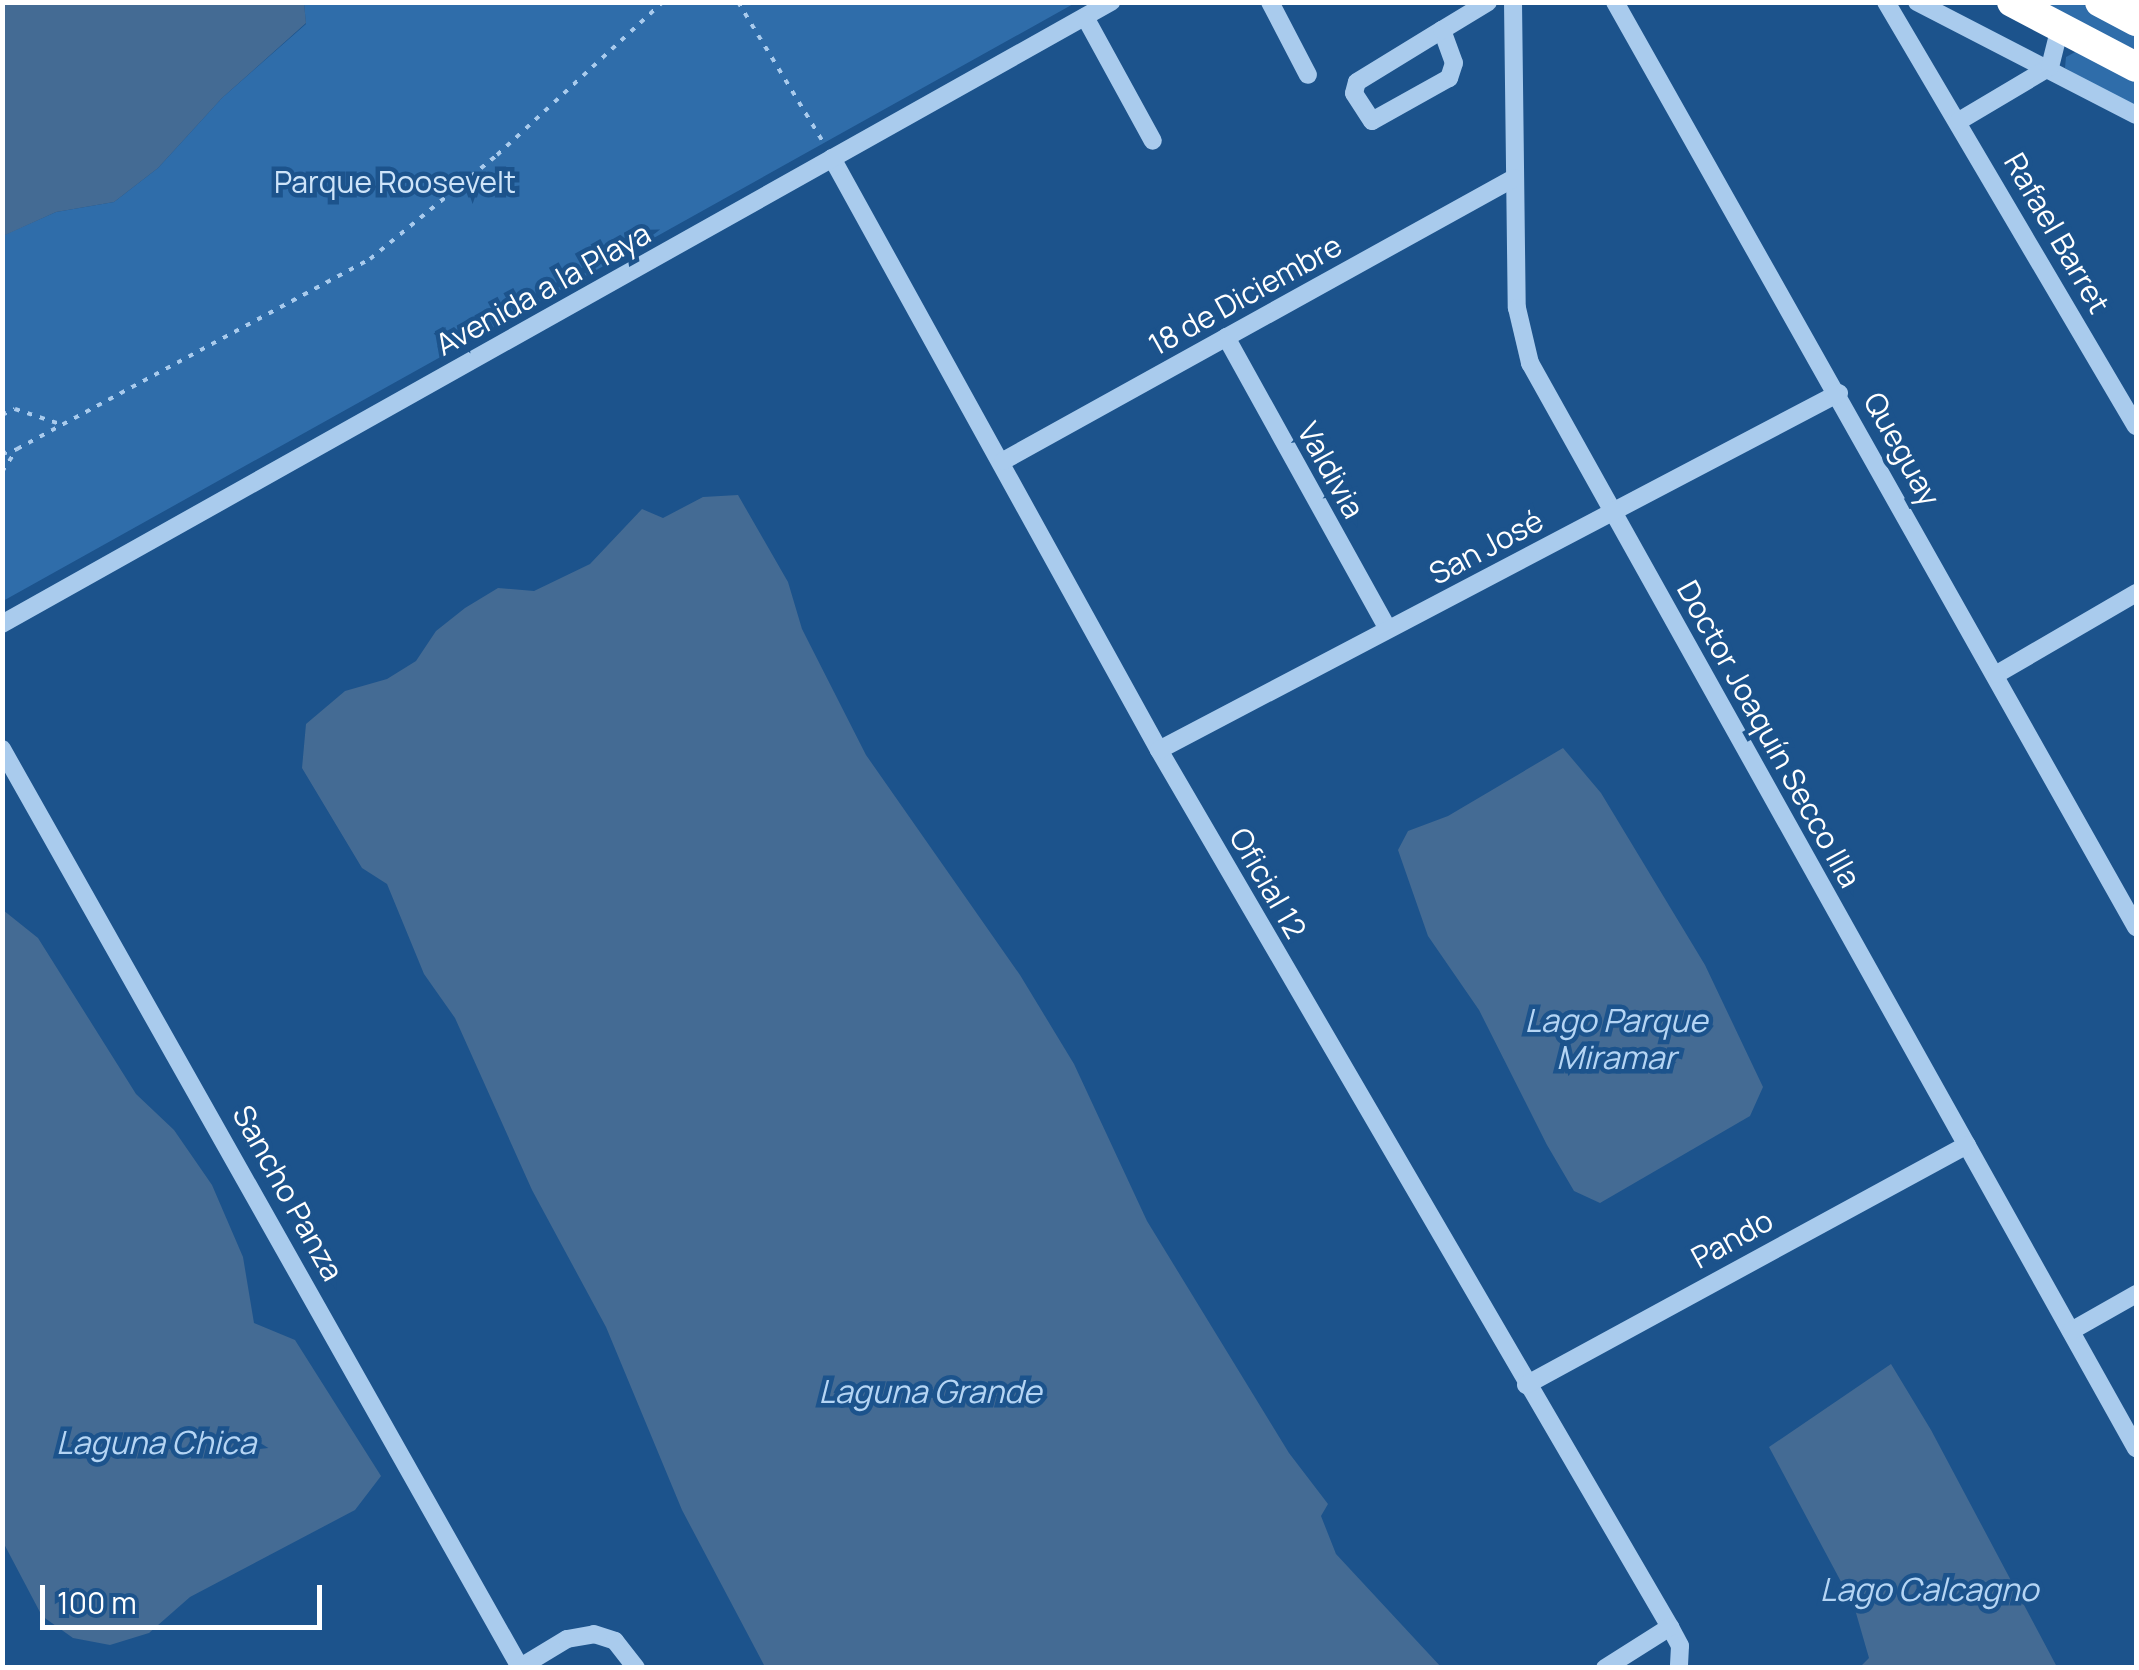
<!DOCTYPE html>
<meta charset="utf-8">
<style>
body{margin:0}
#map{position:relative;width:2139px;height:1670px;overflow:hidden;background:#1c538c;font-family:Manrope,sans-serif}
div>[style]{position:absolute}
.green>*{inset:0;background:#2f6daa}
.water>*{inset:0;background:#446b94}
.path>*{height:4px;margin-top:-2px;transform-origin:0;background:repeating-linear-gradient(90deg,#a9cbed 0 5px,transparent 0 13px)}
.minor>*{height:18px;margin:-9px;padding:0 9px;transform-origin:9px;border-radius:9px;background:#a9cbed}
.highway>*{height:30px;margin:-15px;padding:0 15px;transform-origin:15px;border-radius:15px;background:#fff}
span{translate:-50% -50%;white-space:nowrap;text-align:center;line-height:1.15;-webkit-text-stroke:9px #1c538c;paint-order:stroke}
.park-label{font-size:30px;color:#cee4f9}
.street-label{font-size:30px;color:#fff}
.water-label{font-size:32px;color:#b5d5f4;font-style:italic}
.frame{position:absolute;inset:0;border:5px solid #fff;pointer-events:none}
.scale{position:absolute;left:40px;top:1585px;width:282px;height:45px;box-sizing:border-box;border:5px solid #fff;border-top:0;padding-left:12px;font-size:30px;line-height:35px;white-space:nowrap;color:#fff;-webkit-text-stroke:8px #1c538c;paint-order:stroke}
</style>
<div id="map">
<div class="green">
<i style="clip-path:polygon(304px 3px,1075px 3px,3px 601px,2px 236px,56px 212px,114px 202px,158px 168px,222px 98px,306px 24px)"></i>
<i style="clip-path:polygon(2034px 3px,2080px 3px,2136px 32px,2136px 55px)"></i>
<i style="clip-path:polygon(2079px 50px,2136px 83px,2136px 109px,2065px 68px,2066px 57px)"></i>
</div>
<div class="water">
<i style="clip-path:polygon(2px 3px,304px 3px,306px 23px,222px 98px,158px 168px,114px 202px,56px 212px,3px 236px)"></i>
<i style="clip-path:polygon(738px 495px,788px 582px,802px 629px,866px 755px,1020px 975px,1074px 1064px,1147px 1221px,1289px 1453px,1328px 1504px,1321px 1516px,1336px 1554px,1441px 1667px,765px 1667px,682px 1510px,606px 1327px,532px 1190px,455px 1018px,424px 974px,387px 884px,362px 868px,302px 768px,306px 724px,345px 691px,387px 679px,416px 661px,436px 631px,465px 608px,498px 588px,534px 591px,590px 564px,642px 509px,663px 518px,703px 497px)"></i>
<i style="clip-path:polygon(1563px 748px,1601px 793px,1705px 965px,1763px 1087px,1750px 1116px,1600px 1203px,1574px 1191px,1547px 1145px,1479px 1010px,1428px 936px,1398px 850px,1408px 831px,1448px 816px)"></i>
<i style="clip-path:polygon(3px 910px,38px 938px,136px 1094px,174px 1130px,212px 1185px,243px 1257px,254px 1323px,295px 1340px,381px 1476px,355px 1510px,190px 1597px,149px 1633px,110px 1645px,73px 1638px,42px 1616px,3px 1542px)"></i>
<i style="clip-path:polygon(1891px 1364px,1931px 1430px,2057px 1667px,1860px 1667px,1869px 1658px,1854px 1606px,1769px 1447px)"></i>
</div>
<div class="path">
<i style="left:738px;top:2px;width:167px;rotate:58.7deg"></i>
<i style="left:2px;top:415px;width:14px;rotate:-25deg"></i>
<i style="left:15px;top:409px;width:51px;rotate:18.4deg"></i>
<i style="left:2px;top:454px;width:16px;rotate:-18deg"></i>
<i style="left:2px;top:472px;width:27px;rotate:-57deg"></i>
<i style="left:17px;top:449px;width:401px;rotate:-28.3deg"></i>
<i style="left:370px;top:259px;width:164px;rotate:-39.3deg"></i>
<i style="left:497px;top:155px;width:226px;rotate:-42.7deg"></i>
</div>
<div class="minor">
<i style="left:1270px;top:2px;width:82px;rotate:62.5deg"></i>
<i style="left:1513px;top:2px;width:306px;rotate:89.3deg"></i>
<i style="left:1517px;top:308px;width:57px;rotate:76.7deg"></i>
<i style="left:1530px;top:363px;width:1243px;rotate:60.82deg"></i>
<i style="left:1615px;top:2px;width:1062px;rotate:60.61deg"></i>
<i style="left:1886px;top:2px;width:492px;rotate:59.5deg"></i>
<i style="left:1917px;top:2px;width:246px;rotate:27.3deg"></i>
<i style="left:1085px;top:17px;width:141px;rotate:61.3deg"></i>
<i style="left:1442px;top:30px;width:35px;rotate:70deg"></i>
<i style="left:1454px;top:63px;width:16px;rotate:108deg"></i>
<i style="left:1449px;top:78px;width:88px;rotate:150.8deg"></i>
<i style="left:1372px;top:121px;width:33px;rotate:-123deg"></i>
<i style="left:1354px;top:93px;width:11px;rotate:-75deg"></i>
<i style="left:1357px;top:82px;width:100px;rotate:-31.5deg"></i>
<i style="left:1442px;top:30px;width:54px;rotate:-31.3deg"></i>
<i style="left:1959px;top:121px;width:106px;rotate:-30.7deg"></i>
<i style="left:2050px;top:67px;width:41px;rotate:-76deg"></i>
<i style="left:832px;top:158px;width:676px;rotate:61.09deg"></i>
<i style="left:1159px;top:750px;width:1015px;rotate:59.77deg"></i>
<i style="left:1670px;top:1627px;width:21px;rotate:62deg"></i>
<i style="left:1680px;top:1646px;width:22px;rotate:93deg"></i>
<i style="left:1226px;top:337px;width:334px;rotate:61deg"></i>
<i style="left:1003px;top:461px;width:584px;rotate:-28.98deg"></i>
<i style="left:2px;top:624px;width:1272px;rotate:-29.29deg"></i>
<i style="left:1997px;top:674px;width:161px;rotate:-30.2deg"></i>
<i style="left:2px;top:749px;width:1054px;rotate:60.57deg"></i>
<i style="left:1159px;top:750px;width:768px;rotate:-27.7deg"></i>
<i style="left:2071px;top:1331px;width:75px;rotate:-29.6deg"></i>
<i style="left:1526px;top:1385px;width:502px;rotate:-28.56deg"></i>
<i style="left:519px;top:1668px;width:56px;rotate:-31.1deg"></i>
<i style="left:567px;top:1639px;width:27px;rotate:-10deg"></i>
<i style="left:594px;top:1634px;width:22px;rotate:18deg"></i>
<i style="left:615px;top:1641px;width:34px;rotate:52deg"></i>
<i style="left:1605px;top:1668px;width:77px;rotate:-32.2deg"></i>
</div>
<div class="highway">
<i style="left:2012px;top:2px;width:140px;rotate:27.7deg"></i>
<i style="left:2100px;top:2px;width:41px;rotate:27.8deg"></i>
</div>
<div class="park-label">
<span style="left:395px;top:182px">Parque Roosevelt</span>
</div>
<div class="street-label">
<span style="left:2057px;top:233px;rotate:60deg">Rafael Barret</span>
<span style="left:543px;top:289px;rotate:-29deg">Avenida a la Playa</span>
<span style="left:1245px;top:295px;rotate:-29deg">18 de Diciembre</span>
<span style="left:1902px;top:449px;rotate:61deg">Queguay</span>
<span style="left:1331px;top:470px;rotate:61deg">Valdivia</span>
<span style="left:1486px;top:547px;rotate:-28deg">San José</span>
<span style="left:1769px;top:734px;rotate:61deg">Doctor Joaquín Secco Illa</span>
<span style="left:1268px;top:883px;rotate:60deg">Oficial 12</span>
<span style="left:288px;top:1193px;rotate:61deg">Sancho Panza</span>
<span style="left:1732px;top:1239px;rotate:-29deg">Pando</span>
</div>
<div class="water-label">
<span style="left:1616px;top:1039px">Lago Parque<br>Miramar</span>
<span style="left:930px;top:1391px">Laguna Grande</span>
<span style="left:156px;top:1442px">Laguna Chica</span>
<span style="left:1929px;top:1589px">Lago Calcagno</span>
</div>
<div class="frame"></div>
<div class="scale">100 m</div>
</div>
